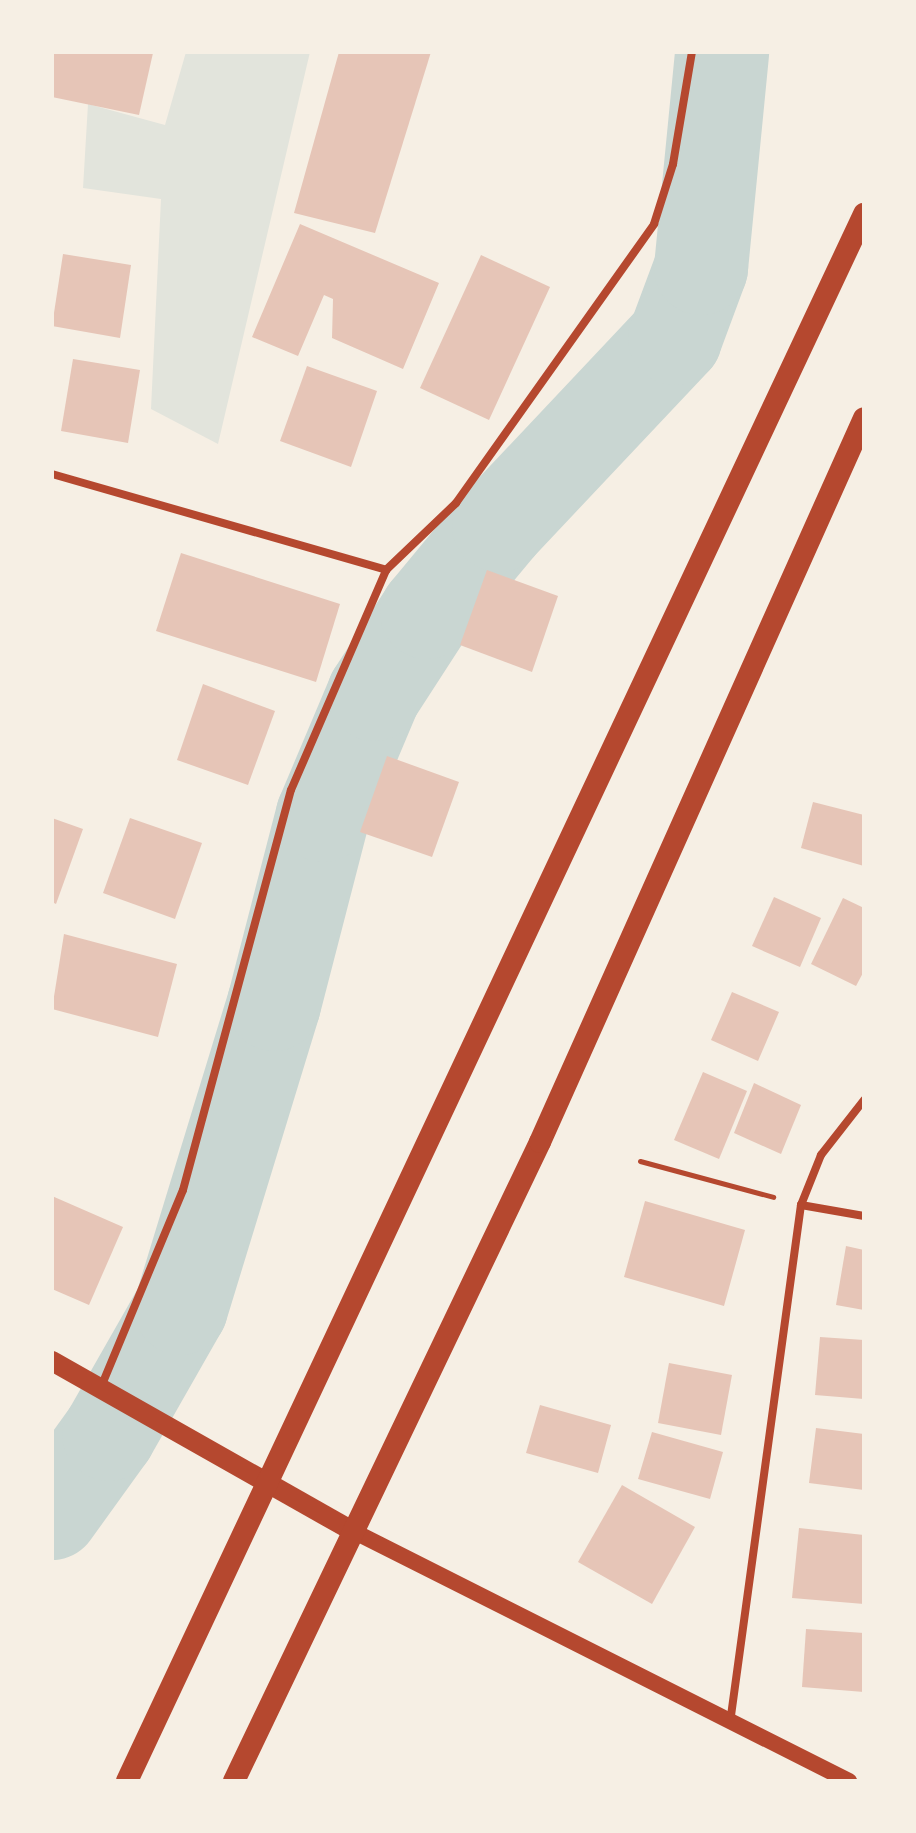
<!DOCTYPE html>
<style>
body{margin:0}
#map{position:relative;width:916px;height:1833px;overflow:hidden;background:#f6efe4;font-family:"Zilla Slab",serif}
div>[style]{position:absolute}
.green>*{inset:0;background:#e2e4dc}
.river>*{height:94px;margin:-47px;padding:0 47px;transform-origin:47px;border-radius:47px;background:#c9d6d2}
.building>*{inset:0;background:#e6c5b7}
.path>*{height:5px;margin:-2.5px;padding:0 2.5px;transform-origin:2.5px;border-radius:2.5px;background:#b5482f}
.minor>*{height:8px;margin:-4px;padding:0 4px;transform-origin:4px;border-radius:4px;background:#b5482f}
.secondary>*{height:16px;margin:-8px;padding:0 8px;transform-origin:8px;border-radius:8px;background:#b5482f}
.primary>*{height:20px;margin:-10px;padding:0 10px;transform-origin:10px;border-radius:10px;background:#b5482f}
.trunk>*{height:22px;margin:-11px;padding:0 11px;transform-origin:11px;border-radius:11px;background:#b5482f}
span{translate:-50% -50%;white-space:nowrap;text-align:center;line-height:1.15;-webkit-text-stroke:8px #f6efe4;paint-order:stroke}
.frame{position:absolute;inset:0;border:54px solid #f6efe4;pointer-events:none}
</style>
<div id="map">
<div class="green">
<i style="clip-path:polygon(186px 52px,310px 52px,218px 444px,151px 409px,161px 199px,83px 188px,88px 104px,165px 125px)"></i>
</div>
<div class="river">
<i style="left:52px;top:1513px;width:97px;rotate:-54.2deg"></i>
<i style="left:109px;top:1434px;width:145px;rotate:-60.3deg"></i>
<i style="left:181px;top:1308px;width:318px;rotate:-73deg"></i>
<i style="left:274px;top:1004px;width:195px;rotate:-75.5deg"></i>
<i style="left:323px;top:815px;width:131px;rotate:-67.1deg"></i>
<i style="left:374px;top:694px;width:98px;rotate:-57.1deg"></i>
<i style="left:427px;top:612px;width:113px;rotate:-50.4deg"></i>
<i style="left:499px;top:525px;width:257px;rotate:-46.7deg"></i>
<i style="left:675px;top:338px;width:75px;rotate:-69.6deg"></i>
<i style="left:701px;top:268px;width:217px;rotate:-84.4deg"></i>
</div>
<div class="building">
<i style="clip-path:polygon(52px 52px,153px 53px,139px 115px,52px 97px)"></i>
<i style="clip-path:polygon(339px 52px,431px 52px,375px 233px,294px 213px)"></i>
<i style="clip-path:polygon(300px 224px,439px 283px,403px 369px,332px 338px,333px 299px,324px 295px,298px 356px,252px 337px)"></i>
<i style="clip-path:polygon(63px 254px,131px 265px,120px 338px,52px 326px)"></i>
<i style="clip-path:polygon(481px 255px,550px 287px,489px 420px,420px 388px)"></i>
<i style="clip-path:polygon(73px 359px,140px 370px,128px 443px,61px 431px)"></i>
<i style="clip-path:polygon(307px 366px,377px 391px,351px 467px,280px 441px)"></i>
<i style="clip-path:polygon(181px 553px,340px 604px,316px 682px,156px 631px)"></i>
<i style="clip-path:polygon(487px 570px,558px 596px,532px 672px,460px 645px)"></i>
<i style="clip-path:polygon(203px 684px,275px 711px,248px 785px,177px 760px)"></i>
<i style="clip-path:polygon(387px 756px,459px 782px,432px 857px,360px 832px)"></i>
<i style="clip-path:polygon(813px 802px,864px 815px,864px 866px,801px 848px)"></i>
<i style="clip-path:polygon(52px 818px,83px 829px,56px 904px,52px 902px)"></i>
<i style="clip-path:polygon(130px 818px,202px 843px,175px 919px,103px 893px)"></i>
<i style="clip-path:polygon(774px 897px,821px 918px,800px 967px,752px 946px)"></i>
<i style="clip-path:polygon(843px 898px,864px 908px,864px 971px,856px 986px,811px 964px)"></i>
<i style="clip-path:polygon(64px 934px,177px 964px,158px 1037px,52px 1009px)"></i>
<i style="clip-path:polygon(732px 992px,779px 1012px,758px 1061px,711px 1040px)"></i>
<i style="clip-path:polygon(703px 1072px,747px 1091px,719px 1159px,674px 1140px)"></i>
<i style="clip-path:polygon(754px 1083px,801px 1105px,781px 1154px,734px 1133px)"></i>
<i style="clip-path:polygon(52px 1196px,123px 1227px,89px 1305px,52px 1289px)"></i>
<i style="clip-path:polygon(645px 1201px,745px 1230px,724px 1306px,624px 1277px)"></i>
<i style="clip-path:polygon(846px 1246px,864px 1250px,864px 1310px,836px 1305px)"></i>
<i style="clip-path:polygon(820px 1337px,864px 1340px,864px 1399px,815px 1395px)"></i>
<i style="clip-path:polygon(669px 1363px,732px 1375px,721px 1435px,658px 1423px)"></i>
<i style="clip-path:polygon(540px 1405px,611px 1425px,598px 1473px,526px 1453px)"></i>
<i style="clip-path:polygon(816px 1428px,864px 1434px,864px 1490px,809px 1483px)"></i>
<i style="clip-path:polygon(652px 1432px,723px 1452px,710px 1499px,638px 1479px)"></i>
<i style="clip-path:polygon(622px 1485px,695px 1527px,652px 1604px,578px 1562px)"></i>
<i style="clip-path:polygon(799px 1528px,864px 1535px,864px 1604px,792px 1598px)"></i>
<i style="clip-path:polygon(806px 1629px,864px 1633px,864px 1692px,802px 1687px)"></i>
</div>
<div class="path">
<i style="left:640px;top:1161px;width:138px;rotate:15.1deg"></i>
</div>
<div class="minor">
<i style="left:52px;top:474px;width:348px;rotate:16deg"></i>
<i style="left:801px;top:1205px;width:64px;rotate:9.9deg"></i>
<i style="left:101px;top:1387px;width:213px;rotate:-67.4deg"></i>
<i style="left:183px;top:1190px;width:414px;rotate:-74.9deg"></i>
<i style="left:291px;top:790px;width:240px;rotate:-66.6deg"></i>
<i style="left:386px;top:570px;width:97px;rotate:-43.7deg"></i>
<i style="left:456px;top:503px;width:342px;rotate:-54.6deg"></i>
<i style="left:654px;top:224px;width:63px;rotate:-72.4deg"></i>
<i style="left:673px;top:164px;width:114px;rotate:-80.4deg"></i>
<i style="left:730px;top:1723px;width:523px;rotate:-82.2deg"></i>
<i style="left:801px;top:1205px;width:54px;rotate:-68.2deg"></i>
<i style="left:821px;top:1155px;width:70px;rotate:-52deg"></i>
</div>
<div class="secondary">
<i style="left:351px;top:1530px;width:558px;rotate:26.75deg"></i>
</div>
<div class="primary">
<i style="left:52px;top:1361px;width:343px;rotate:29.5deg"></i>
</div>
<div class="trunk">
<i style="left:127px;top:1781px;width:1732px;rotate:-64.81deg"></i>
<i style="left:234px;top:1781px;width:708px;rotate:-64.41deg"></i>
<i style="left:540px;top:1142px;width:793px;rotate:-65.89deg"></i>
</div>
<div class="frame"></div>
</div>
